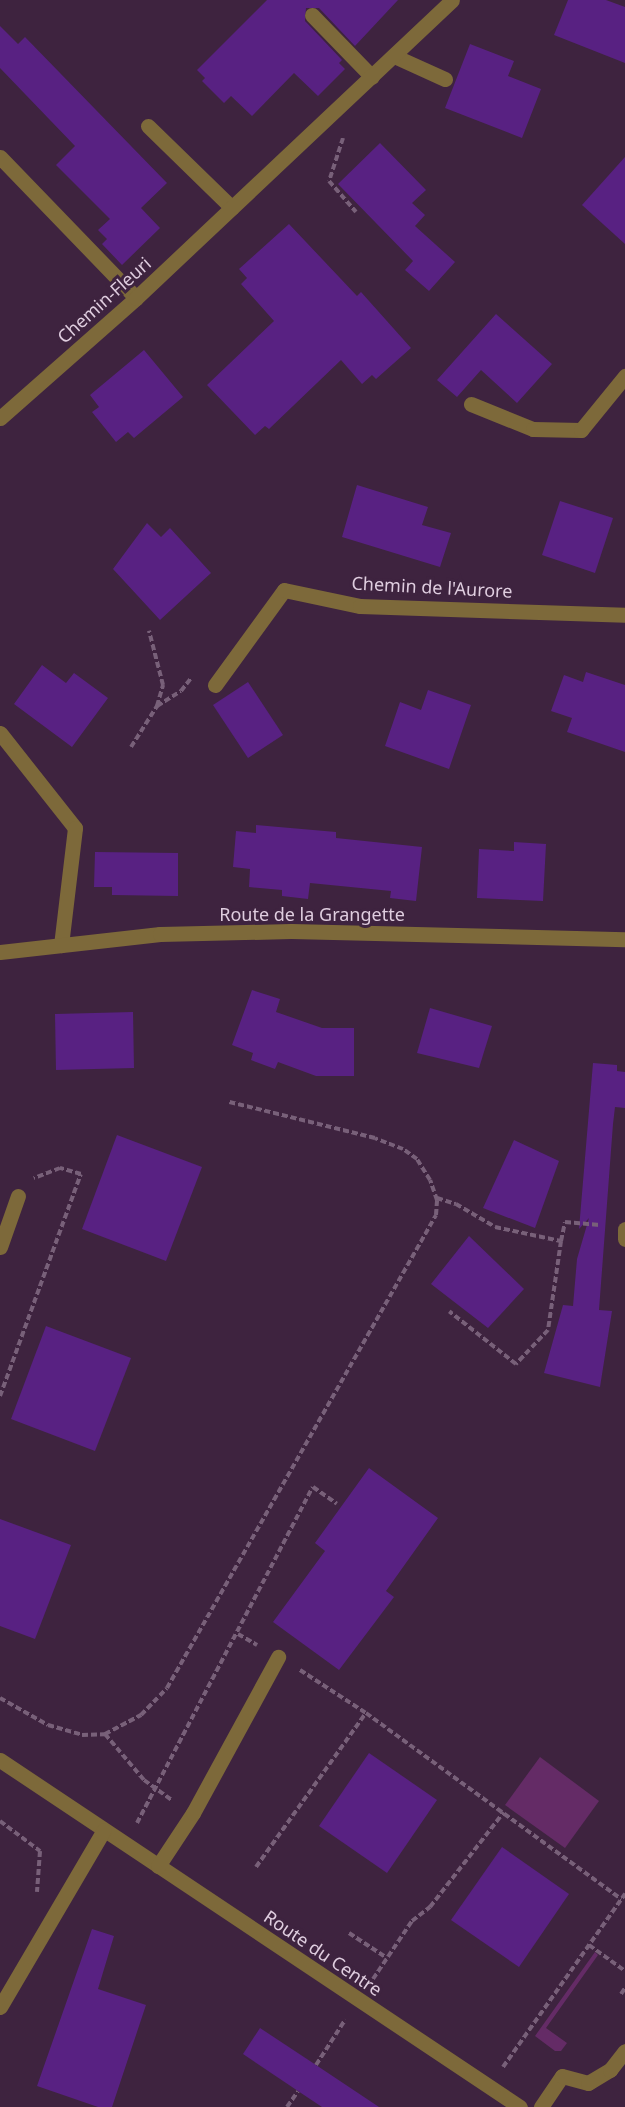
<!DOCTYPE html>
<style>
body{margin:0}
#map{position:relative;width:625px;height:2107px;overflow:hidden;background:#3e233f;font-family:"Noto Sans",sans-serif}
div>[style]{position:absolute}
.green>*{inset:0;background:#642b66}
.building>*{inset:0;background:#582182}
.path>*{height:4px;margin-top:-2px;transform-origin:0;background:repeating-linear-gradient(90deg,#786079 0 6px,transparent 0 9px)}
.minor>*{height:15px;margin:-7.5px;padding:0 7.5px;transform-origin:7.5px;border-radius:7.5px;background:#7d693a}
span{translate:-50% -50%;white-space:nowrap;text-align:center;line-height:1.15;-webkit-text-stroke:6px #3e233f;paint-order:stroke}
.street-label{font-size:18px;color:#dfcddf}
</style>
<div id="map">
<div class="green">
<i style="clip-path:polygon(540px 1757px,599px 1801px,565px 1848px,505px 1805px)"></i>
<i style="clip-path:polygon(595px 1952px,598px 1955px,546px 2028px,567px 2043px,561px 2051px,555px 2051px,535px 2036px)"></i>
</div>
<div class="building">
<i style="clip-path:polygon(267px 0,398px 0,355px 46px,319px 8px,306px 8px,305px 21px,342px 60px,339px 63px,345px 69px,318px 96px,294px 73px,252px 116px,231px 96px,224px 103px,202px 81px,205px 78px,197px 70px)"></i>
<i style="clip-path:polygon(568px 0,606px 0,625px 7px,625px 63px,554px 35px)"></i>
<i style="clip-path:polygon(0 26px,18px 44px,25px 37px,167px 183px,141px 208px,160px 228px,122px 265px,102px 244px,107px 239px,98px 230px,110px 219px,56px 165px,75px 146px,0 68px)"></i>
<i style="clip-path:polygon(470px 44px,514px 61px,508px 76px,541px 89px,522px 138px,445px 108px)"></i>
<i style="clip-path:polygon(380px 143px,426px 190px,412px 203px,425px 215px,415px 226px,455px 262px,429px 291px,405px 270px,413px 261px,338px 184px)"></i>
<i style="clip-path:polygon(625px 157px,625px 244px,582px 205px)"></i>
<i style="clip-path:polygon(289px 224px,357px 296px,361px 292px,411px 348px,376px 379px,372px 375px,362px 384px,341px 360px,269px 429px,265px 426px,255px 435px,207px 385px,274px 321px,241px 284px,247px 278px,239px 269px)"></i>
<i style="clip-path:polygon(496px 314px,552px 364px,517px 403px,481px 370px,457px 397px,437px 380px)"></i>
<i style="clip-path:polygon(144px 350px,183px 397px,134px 438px,128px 432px,116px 442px,92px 412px,99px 407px,90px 395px)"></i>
<i style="clip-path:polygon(357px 485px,428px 507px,422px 525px,451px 533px,440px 567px,342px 537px)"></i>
<i style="clip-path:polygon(560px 501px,613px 518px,595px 573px,542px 555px)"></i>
<i style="clip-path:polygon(147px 523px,161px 537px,170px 528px,211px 573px,160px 620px,113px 569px)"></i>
<i style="clip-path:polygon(42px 665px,66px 683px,74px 673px,108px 698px,72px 747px,14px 704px)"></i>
<i style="clip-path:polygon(586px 672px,625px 685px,625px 752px,567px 732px,572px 718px,551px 711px,564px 675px,583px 682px)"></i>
<i style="clip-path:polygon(248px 682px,283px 735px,248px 758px,213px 705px)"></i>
<i style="clip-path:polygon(428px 690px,471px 705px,449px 769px,385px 746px,400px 702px,421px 710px)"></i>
<i style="clip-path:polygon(256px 825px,336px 832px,336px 838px,422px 847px,416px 901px,390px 898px,391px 891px,310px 883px,308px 899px,282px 896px,282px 890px,249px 887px,250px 869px,233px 867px,236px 831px,256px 833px)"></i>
<i style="clip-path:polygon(514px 842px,546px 844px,543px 901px,477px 898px,479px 849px,514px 851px)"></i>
<i style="clip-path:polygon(95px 852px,178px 853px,178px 896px,112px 895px,112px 887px,94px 887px)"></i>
<i style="clip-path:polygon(252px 990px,280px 999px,276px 1012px,322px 1028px,354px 1028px,354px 1076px,316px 1076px,278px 1062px,275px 1069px,251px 1060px,253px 1053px,232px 1045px)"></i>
<i style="clip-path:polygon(430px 1008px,492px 1026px,479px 1068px,417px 1053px)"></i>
<i style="clip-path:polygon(133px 1012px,134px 1068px,56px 1070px,55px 1014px)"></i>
<i style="clip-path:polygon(593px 1063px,617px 1065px,617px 1071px,625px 1072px,625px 1108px,615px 1107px,613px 1124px,599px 1310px,612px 1311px,600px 1387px,544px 1373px,563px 1305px,573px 1306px,577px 1259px,589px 1218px,579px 1229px)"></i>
<i style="clip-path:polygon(117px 1135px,202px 1167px,166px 1261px,82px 1229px)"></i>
<i style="clip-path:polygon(514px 1140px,559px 1161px,535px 1228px,483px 1208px)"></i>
<i style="clip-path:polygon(469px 1236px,524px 1289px,488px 1328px,431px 1284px)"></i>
<i style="clip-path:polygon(46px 1326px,131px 1358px,95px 1451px,11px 1419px)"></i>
<i style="clip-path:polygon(369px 1468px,438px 1518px,386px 1591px,394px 1597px,339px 1670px,273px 1622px,325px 1551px,315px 1543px)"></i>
<i style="clip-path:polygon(0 1519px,71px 1545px,35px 1639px,0 1626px)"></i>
<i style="clip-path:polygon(369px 1753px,437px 1800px,387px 1873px,319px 1826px)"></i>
<i style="clip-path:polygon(502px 1847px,569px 1894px,519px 1967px,451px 1920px)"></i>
<i style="clip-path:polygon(92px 1929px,114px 1936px,98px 1989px,146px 2005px,112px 2107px,98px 2107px,37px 2086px)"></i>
<i style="clip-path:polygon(260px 2028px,316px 2065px,379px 2107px,322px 2107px,298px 2091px,243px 2054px)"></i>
</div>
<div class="path">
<i style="left:343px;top:138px;width:45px;rotate:108deg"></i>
<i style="left:329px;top:181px;width:41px;rotate:48.9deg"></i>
<i style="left:157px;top:706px;width:28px;rotate:-32deg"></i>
<i style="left:181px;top:691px;width:16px;rotate:-52deg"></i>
<i style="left:131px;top:747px;width:49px;rotate:-57.6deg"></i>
<i style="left:157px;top:706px;width:22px;rotate:-74deg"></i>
<i style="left:163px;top:685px;width:56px;rotate:-104.5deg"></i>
<i style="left:437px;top:1198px;width:20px;rotate:18deg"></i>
<i style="left:456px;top:1204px;width:45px;rotate:30.5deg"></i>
<i style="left:495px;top:1227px;width:67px;rotate:12deg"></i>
<i style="left:561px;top:1241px;width:90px;rotate:98.3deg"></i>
<i style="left:548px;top:1330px;width:47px;rotate:133.3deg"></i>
<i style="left:516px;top:1364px;width:85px;rotate:-141.7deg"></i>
<i style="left:561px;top:1241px;width:19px;rotate:-78deg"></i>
<i style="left:565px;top:1222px;width:35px;rotate:5deg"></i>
<i style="left:0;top:1396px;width:236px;rotate:-70deg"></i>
<i style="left:81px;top:1174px;width:22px;rotate:-164deg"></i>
<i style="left:60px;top:1168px;width:28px;rotate:159deg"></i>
<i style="left:238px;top:1634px;width:22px;rotate:30deg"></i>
<i style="left:300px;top:1670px;width:79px;rotate:33.1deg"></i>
<i style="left:366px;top:1713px;width:316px;rotate:36.1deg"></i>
<i style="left:0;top:1698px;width:55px;rotate:29.4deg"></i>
<i style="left:48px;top:1725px;width:35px;rotate:16deg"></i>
<i style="left:82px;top:1735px;width:23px;rotate:-2deg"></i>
<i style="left:105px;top:1734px;width:60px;rotate:49.7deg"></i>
<i style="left:144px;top:1780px;width:34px;rotate:36deg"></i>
<i style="left:105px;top:1734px;width:41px;rotate:-27.8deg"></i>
<i style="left:141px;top:1715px;width:37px;rotate:-46deg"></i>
<i style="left:167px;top:1688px;width:544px;rotate:-60.37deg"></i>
<i style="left:436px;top:1215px;width:15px;rotate:-86deg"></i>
<i style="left:437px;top:1200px;width:21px;rotate:-109deg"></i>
<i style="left:430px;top:1180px;width:25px;rotate:-122deg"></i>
<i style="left:417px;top:1159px;width:17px;rotate:-144deg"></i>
<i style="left:403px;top:1149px;width:30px;rotate:-159deg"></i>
<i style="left:375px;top:1138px;width:150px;rotate:-166.1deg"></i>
<i style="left:0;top:1821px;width:50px;rotate:36.9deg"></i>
<i style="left:40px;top:1851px;width:41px;rotate:94.2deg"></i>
<i style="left:137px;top:1823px;width:379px;rotate:-62.4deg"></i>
<i style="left:313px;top:1487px;width:29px;rotate:35deg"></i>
<i style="left:256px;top:1867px;width:189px;rotate:-54.5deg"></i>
<i style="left:349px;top:1933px;width:45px;rotate:33.3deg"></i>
<i style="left:589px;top:1945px;width:44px;rotate:35.8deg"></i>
<i style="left:373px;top:1979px;width:70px;rotate:-56.1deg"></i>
<i style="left:412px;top:1921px;width:23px;rotate:-38deg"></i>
<i style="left:430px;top:1907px;width:120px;rotate:-52.1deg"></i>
<i style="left:621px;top:1994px;width:7px;rotate:-56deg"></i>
<i style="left:316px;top:2065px;width:54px;rotate:-57.2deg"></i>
<i style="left:503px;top:2067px;width:212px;rotate:-54.8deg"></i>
<i style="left:287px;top:2107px;width:19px;rotate:-55deg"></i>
</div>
<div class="minor">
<i style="left:312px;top:15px;width:86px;rotate:45.9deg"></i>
<i style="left:394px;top:56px;width:56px;rotate:24.3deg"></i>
<i style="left:148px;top:126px;width:117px;rotate:44.3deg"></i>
<i style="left:0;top:157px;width:196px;rotate:46deg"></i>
<i style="left:471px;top:404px;width:67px;rotate:22deg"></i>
<i style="left:533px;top:429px;width:48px;rotate:1.2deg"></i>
<i style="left:581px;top:430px;width:70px;rotate:-50.8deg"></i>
<i style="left:0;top:418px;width:181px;rotate:-41.4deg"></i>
<i style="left:136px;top:298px;width:434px;rotate:-43.3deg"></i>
<i style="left:215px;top:685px;width:117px;rotate:-54deg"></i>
<i style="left:284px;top:590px;width:78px;rotate:11.9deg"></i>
<i style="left:360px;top:606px;width:265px;rotate:1.9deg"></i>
<i style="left:0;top:733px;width:121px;rotate:51.7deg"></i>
<i style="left:75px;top:828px;width:118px;rotate:96.8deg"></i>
<i style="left:0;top:952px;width:161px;rotate:-6.4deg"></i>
<i style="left:160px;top:934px;width:131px;rotate:-1.3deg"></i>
<i style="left:291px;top:931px;width:334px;rotate:1.4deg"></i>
<i style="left:625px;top:1229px;width:10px;rotate:90deg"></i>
<i style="left:0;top:1247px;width:54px;rotate:-70.6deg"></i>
<i style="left:0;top:1760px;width:625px;rotate:33.72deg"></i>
<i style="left:158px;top:1866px;width:64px;rotate:-56.6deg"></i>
<i style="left:193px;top:1813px;width:178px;rotate:-61.4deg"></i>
<i style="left:0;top:2007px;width:205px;rotate:-59.6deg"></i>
<i style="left:541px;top:2107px;width:37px;rotate:-56deg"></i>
<i style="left:562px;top:2076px;width:27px;rotate:15deg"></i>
<i style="left:588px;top:2083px;width:26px;rotate:-31deg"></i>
<i style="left:610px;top:2070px;width:24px;rotate:-52deg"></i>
</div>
<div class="street-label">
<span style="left:104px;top:300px;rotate:-42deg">Chemin-Fleuri</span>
<span style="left:432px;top:587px;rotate:3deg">Chemin de l'Aurore</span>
<span style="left:312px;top:914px">Route de la Grangette</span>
<span style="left:323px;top:1953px;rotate:34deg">Route du Centre</span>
</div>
</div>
